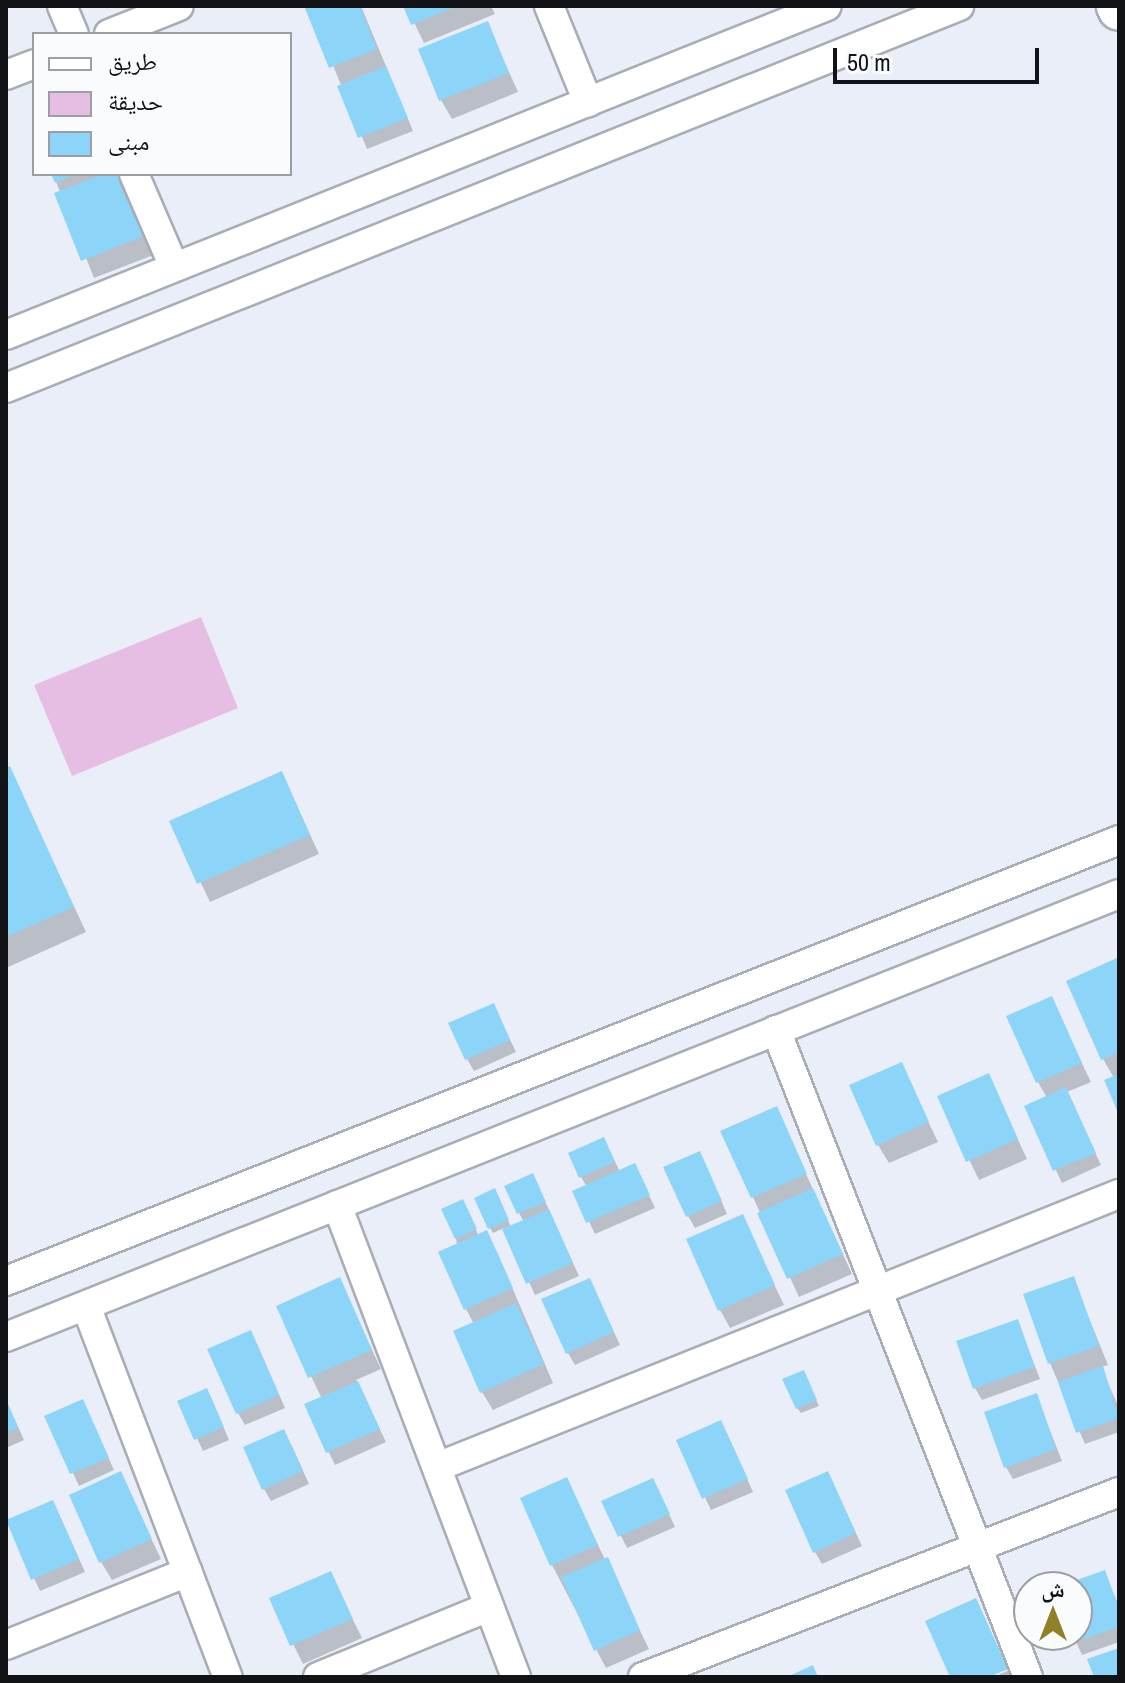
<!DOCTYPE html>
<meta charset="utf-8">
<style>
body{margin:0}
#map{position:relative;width:1125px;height:1683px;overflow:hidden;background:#e9eef8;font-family:"Archivo Narrow","Noto Naskh Arabic",sans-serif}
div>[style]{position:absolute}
.green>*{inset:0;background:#e6bee3}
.shadow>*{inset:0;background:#0003}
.building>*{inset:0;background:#8dd5f8}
.roads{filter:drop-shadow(2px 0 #a8adb6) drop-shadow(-2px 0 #a8adb6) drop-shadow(0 2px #a8adb6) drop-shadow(0 -2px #a8adb6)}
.street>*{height:28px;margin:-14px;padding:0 14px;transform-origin:14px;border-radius:14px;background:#fff}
.secondary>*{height:40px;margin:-20px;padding:0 20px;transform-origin:20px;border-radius:20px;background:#fff}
span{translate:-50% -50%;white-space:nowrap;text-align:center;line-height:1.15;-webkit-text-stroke:6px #fafbfd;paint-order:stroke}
.frame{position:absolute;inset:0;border:8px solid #111316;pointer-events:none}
.legend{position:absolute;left:32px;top:32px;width:260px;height:144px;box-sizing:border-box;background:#fafbfd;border:2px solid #9d9ea1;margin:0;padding:10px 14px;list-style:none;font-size:24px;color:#111316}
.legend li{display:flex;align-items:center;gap:16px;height:40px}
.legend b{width:40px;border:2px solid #9d9ea1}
.north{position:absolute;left:1013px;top:1571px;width:80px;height:80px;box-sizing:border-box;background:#fafbfd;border:2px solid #9d9ea1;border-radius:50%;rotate:0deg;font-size:22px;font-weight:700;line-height:32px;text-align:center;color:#111316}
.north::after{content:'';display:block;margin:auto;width:28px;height:36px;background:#908128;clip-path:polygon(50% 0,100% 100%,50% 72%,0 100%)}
.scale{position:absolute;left:833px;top:48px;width:206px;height:36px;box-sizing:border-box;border:4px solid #111316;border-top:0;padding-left:10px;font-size:24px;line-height:28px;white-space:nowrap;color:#111316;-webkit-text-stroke:6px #fafbfd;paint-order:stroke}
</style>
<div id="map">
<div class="green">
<i style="clip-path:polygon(201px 617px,238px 708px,72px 776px,34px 685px)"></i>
</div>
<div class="shadow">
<i style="clip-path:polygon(309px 6px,361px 6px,413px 131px,367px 149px)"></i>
<i style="clip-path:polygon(406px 6px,491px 6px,495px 14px,424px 43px)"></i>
<i style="clip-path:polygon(487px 23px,518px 92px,452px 119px,441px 100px)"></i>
<i style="clip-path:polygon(53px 174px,121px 174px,156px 254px,94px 278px)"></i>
<i style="clip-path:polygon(10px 769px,86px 932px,6px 968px,6px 770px)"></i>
<i style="clip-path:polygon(291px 793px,319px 854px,210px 902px,172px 822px)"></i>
<i style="clip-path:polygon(1119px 959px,1119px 1110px,1114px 1078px,1103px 1059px)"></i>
<i style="clip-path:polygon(1051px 999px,1091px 1082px,1067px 1092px,1101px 1165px,1062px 1183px,1026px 1107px,1047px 1098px,1038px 1082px)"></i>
<i style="clip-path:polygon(500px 1018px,516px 1052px,474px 1071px,467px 1059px)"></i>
<i style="clip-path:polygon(901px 1065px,938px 1142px,889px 1163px,878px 1145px)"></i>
<i style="clip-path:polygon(988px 1076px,1027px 1159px,979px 1180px,939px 1097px)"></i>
<i style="clip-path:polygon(776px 1109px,852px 1274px,799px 1297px,723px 1132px)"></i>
<i style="clip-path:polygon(610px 1151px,620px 1172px,641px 1178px,655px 1208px,595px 1234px,575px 1192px,587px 1187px,581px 1177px)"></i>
<i style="clip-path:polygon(706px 1166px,727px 1214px,695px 1228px,688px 1216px)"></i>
<i style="clip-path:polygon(539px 1188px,579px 1276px,535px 1295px,504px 1228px,493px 1233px,490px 1228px,497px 1196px,511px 1227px,524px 1222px,519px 1213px)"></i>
<i style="clip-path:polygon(466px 1207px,479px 1237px,486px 1233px,497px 1252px,553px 1383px,493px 1410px,482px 1392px,474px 1324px,466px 1309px,456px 1238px)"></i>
<i style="clip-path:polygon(742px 1217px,784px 1305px,730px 1328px,720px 1310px)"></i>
<i style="clip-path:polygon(1073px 1279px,1108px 1365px,1101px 1367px,1119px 1408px,1119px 1432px,1085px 1444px,1050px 1363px)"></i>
<i style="clip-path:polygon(339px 1280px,381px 1369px,356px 1380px,386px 1442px,335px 1465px,306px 1405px,322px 1399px,278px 1307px)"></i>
<i style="clip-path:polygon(596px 1293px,620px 1345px,575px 1365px,568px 1353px)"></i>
<i style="clip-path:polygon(1017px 1321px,1040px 1379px,982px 1400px,975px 1388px)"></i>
<i style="clip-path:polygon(257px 1344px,285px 1408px,245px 1425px,238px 1413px)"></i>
<i style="clip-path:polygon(806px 1378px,819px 1406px,801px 1413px,797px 1408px)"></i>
<i style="clip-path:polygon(1036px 1395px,1062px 1461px,1013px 1479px,1006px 1467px)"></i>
<i style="clip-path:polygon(6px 1400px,24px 1440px,6px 1448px)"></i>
<i style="clip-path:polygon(180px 1402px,213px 1403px,229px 1440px,203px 1451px)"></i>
<i style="clip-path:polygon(89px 1414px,114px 1470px,79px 1486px,47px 1417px)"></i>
<i style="clip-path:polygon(727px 1434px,753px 1492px,711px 1510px,678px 1441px)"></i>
<i style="clip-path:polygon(291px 1444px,309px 1484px,271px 1501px,264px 1489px)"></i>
<i style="clip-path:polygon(120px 1474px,161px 1559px,112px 1580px,101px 1562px)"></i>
<i style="clip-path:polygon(566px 1480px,649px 1649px,606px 1668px,552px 1565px)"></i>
<i style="clip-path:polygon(834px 1486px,862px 1546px,822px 1564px,815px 1552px)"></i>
<i style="clip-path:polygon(659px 1492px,675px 1527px,627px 1548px,604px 1502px)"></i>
<i style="clip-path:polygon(59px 1514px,85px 1572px,40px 1591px,8px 1522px)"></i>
<i style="clip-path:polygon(1104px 1572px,1119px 1606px,1119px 1642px,1082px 1655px,1073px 1635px,1077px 1635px,1077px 1587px,1062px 1587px)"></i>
<i style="clip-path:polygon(330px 1573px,362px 1638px,303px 1664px,271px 1599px)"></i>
<i style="clip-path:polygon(1009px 1670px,1012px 1677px,994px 1677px)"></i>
</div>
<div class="building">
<i style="clip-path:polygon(304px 6px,360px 6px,377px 49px,329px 68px)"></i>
<i style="clip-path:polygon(403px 6px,458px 6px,411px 25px)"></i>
<i style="clip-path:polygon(488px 21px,509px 73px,439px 101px,418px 49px)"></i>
<i style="clip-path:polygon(386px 66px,408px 118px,358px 138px,337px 86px)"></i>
<i style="clip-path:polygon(51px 174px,77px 174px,55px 183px)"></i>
<i style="clip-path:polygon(103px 174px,122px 174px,147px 235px,81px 261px,54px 193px)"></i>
<i style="clip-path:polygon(10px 766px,74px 907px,6px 937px,6px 768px)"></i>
<i style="clip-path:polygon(282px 771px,310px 835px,197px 884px,169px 821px)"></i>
<i style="clip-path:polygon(1119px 957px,1119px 1052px,1101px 1060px,1066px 981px)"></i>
<i style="clip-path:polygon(1052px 996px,1082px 1063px,1036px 1083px,1006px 1016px)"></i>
<i style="clip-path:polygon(494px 1003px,510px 1040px,465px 1060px,448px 1023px)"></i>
<i style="clip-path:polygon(902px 1062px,929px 1122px,876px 1146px,849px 1085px)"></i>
<i style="clip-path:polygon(989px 1073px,1018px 1139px,966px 1162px,937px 1096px)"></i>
<i style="clip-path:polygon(1119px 1074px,1119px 1115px,1104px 1080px)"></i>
<i style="clip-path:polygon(1066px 1087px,1096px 1153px,1053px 1171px,1024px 1106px)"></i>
<i style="clip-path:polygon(777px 1106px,807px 1174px,751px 1198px,720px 1131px)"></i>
<i style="clip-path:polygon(604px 1137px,615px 1162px,579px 1178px,568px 1153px)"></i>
<i style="clip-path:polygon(700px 1151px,722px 1201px,686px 1217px,663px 1167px)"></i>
<i style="clip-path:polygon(635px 1163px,650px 1195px,586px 1223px,572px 1191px)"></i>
<i style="clip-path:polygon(533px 1173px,546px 1202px,517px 1214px,504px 1186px)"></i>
<i style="clip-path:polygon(495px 1188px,509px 1220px,488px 1229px,474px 1198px)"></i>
<i style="clip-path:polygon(813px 1188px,843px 1254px,787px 1279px,757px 1213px)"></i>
<i style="clip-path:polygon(463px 1199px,477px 1229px,455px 1239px,441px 1209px)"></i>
<i style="clip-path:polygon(549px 1209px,573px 1263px,526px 1284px,502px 1229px)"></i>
<i style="clip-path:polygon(743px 1214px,775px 1285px,718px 1311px,686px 1239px)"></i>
<i style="clip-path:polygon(487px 1230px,513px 1288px,464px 1310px,438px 1252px)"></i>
<i style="clip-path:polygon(1074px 1276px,1099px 1346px,1048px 1364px,1023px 1294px)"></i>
<i style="clip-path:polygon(340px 1277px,372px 1350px,308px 1378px,276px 1306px)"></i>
<i style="clip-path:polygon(590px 1278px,614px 1332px,566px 1354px,541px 1299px)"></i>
<i style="clip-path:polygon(516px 1303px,544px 1364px,480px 1393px,453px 1331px)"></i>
<i style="clip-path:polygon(1018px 1319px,1035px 1367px,973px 1389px,956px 1341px)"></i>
<i style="clip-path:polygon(251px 1330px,279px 1395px,236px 1414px,207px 1349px)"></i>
<i style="clip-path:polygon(1103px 1366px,1119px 1418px,1076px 1433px,1058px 1382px)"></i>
<i style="clip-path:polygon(804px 1370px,817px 1400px,796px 1409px,782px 1379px)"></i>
<i style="clip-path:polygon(358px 1381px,380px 1429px,326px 1453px,304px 1404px)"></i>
<i style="clip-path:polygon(207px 1388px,224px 1427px,194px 1440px,177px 1401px)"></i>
<i style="clip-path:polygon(1037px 1393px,1056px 1449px,1004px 1468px,984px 1412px)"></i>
<i style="clip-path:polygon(83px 1399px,109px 1458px,70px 1474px,44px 1416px)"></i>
<i style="clip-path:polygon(6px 1400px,18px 1427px,6px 1433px)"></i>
<i style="clip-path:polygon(721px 1420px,748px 1479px,702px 1499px,676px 1440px)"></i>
<i style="clip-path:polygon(284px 1429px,303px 1471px,262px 1490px,243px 1447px)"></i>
<i style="clip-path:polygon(121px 1471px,152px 1539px,99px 1563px,69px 1495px)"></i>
<i style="clip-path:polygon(828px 1471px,856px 1533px,813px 1553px,785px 1490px)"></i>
<i style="clip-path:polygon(567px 1477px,598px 1545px,550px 1566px,520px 1498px)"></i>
<i style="clip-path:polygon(653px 1478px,670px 1514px,618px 1537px,601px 1501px)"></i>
<i style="clip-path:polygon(53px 1500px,79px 1559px,31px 1580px,6px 1520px)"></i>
<i style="clip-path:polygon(608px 1557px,640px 1630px,594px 1651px,561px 1577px)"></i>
<i style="clip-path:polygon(1105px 1570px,1119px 1608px,1119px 1627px,1073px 1643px,1077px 1587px,1057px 1587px)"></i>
<i style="clip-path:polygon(331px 1571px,353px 1619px,290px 1646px,269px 1598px)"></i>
<i style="clip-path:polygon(976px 1598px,1008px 1669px,989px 1677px,950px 1677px,925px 1621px)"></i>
<i style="clip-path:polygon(1119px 1648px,1119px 1677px,1094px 1677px,1087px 1659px)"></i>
<i style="clip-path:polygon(813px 1665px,818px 1677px,787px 1677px)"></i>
</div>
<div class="roads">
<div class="street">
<i style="left:62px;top:6px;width:30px;rotate:67deg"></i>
<i style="left:549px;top:6px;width:104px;rotate:67.9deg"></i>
<i style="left:109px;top:34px;width:75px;rotate:-21.8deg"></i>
<i style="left:6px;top:75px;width:30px;rotate:-21deg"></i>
<i style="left:134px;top:174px;width:101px;rotate:66.7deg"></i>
<i style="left:6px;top:335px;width:884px;rotate:-21.84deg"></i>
<i style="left:6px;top:388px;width:1027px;rotate:-21.84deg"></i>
<i style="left:776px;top:1030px;width:694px;rotate:68.72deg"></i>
<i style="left:337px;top:1205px;width:505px;rotate:69.23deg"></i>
<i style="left:6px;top:1281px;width:1197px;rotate:-21.61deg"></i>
<i style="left:86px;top:1306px;width:397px;rotate:69.1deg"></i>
<i style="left:6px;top:1337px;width:1198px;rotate:-21.7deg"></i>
<i style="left:437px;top:1467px;width:735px;rotate:-21.82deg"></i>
<i style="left:6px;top:1645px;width:196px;rotate:-21.9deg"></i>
<i style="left:318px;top:1677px;width:185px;rotate:-22.3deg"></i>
<i style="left:643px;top:1677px;width:511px;rotate:-21.24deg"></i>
</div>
<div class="secondary">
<i style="left:1117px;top:6px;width:4px;rotate:63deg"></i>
</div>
</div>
<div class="frame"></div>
<ul class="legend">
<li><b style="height:10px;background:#fff"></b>طريق</li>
<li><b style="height:22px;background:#e6bee3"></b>حديقة</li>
<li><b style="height:22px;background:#8dd5f8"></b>مبنى</li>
</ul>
<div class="north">ش</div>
<div class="scale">50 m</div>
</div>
